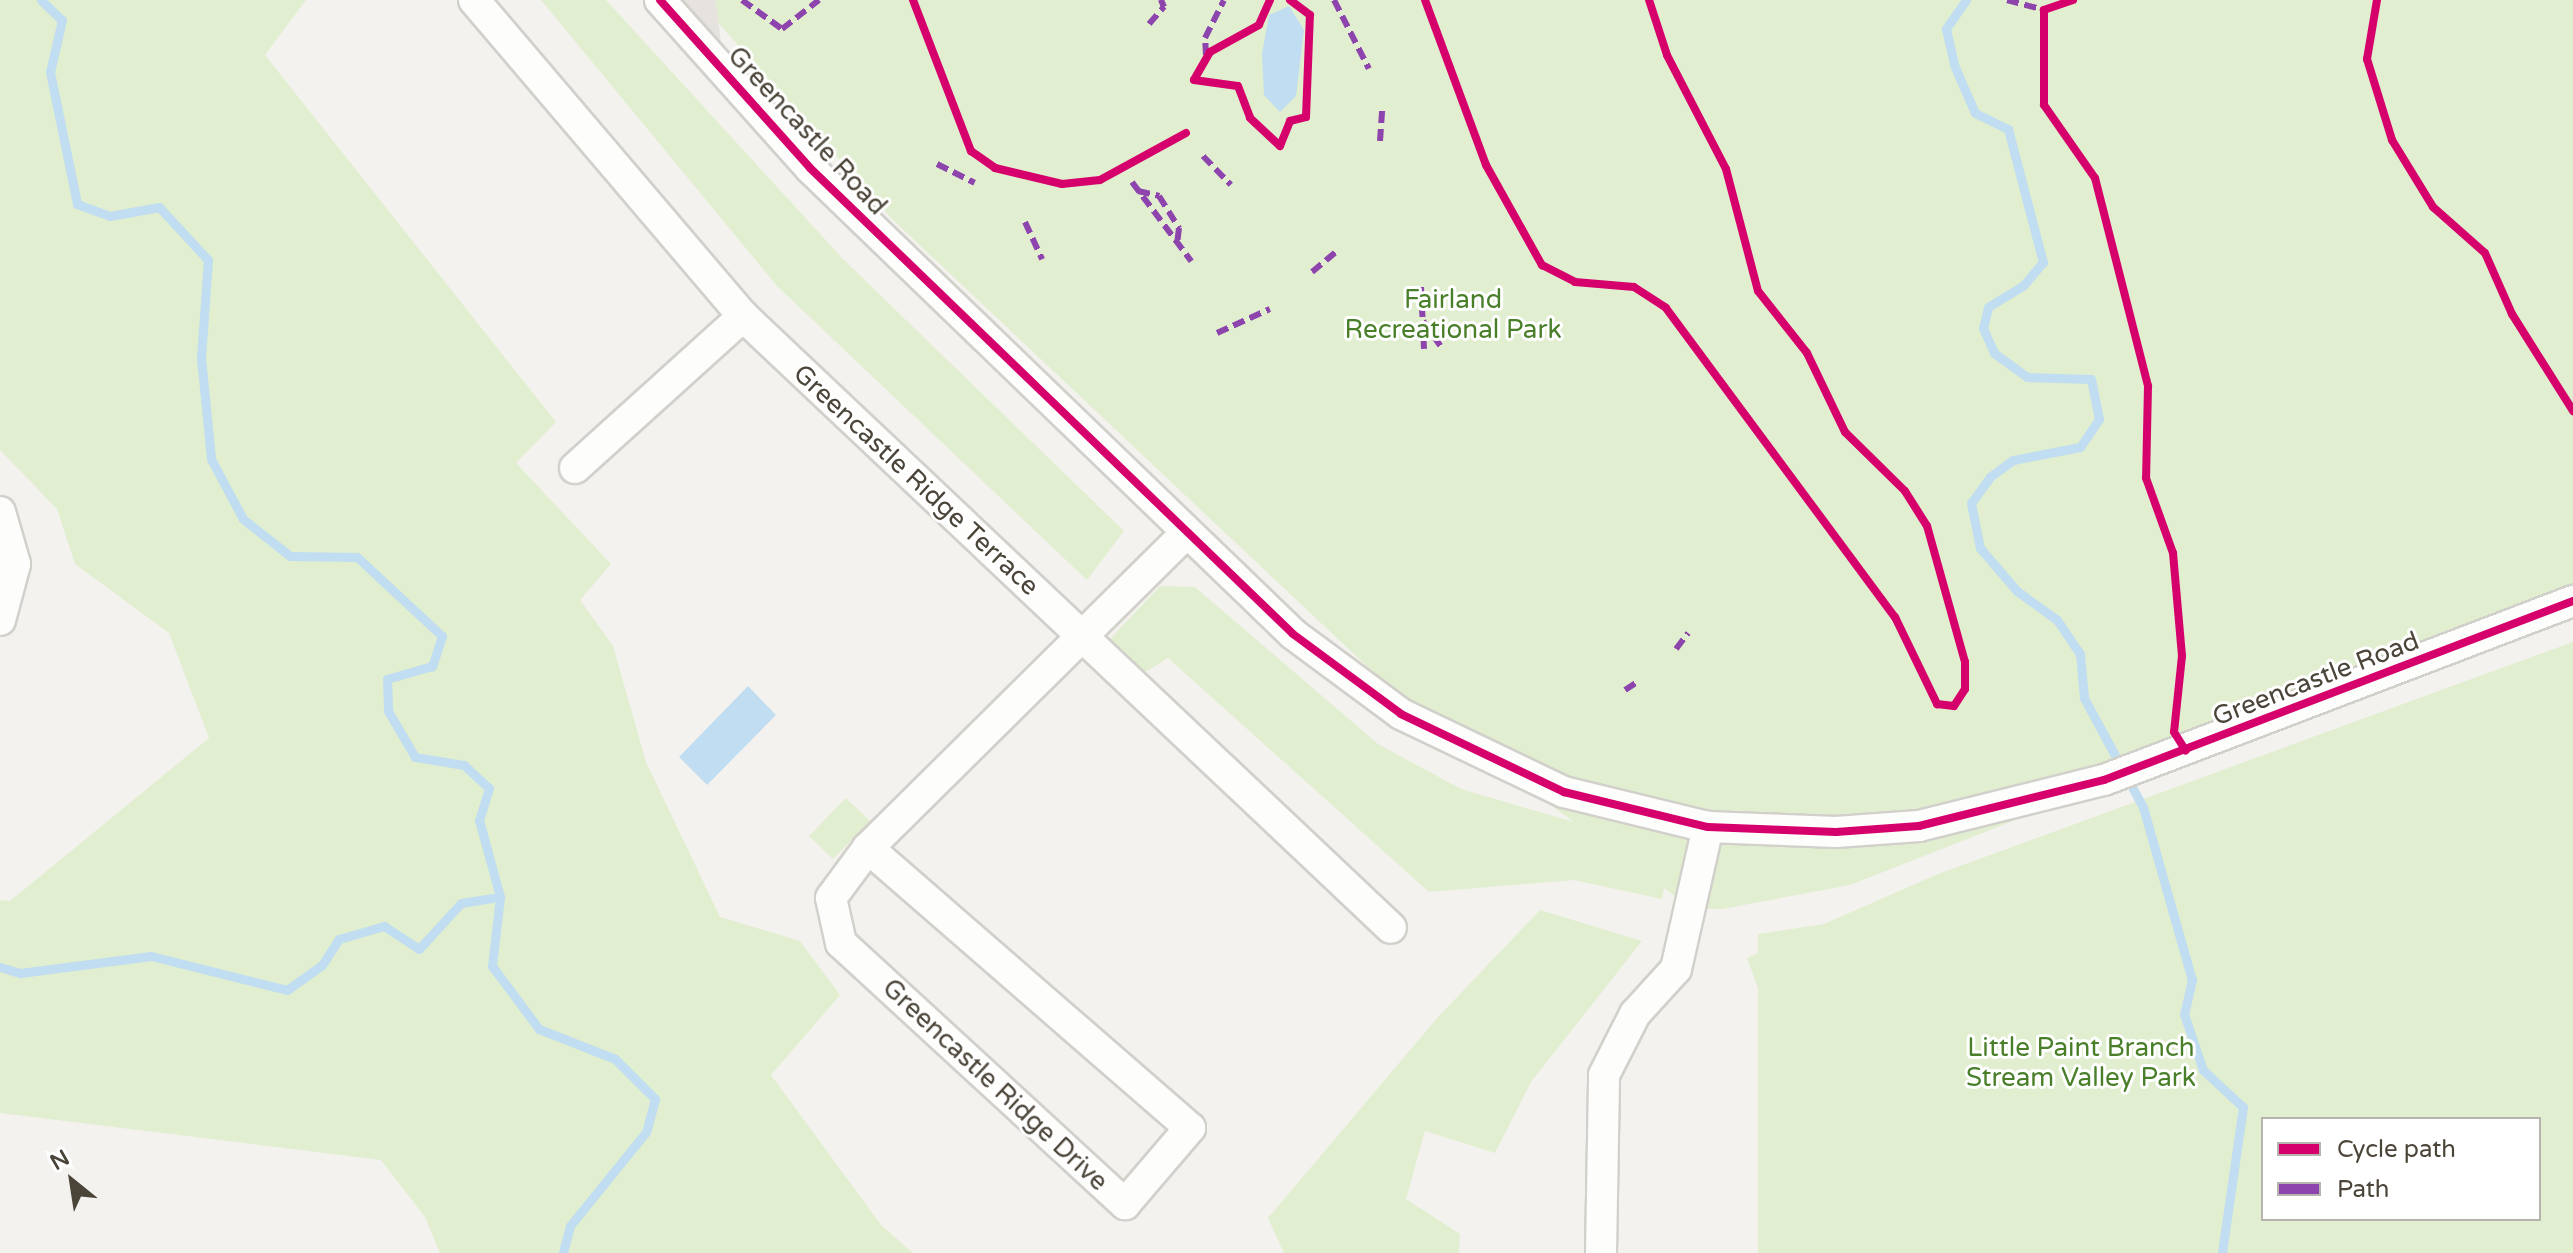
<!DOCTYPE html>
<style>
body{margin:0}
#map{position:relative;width:2573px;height:1253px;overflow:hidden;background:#f4f2ee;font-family:"Varela Round",sans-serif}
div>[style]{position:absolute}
.green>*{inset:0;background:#e1eecf}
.parking>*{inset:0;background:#e6e3df}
.water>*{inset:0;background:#c0ddf1}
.stream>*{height:9px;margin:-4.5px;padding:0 4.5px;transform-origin:4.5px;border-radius:4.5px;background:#c0ddf1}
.roads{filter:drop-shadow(2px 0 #d2d0cb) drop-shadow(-2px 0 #d2d0cb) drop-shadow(0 2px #d2d0cb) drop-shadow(0 -2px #d2d0cb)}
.minor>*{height:30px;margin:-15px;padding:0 15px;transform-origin:15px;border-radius:15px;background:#fdfdfc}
.quiet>*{height:6px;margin-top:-3px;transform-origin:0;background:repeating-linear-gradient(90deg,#8e44ad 0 12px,transparent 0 18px)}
.cycleway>*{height:8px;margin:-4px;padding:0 4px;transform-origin:4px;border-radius:4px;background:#d6006c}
span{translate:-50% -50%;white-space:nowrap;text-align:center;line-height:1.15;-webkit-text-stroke:6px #fff;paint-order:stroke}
.street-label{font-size:26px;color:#4b4439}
.park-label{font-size:26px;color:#4a7f2a}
.legend{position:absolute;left:2261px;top:1117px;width:280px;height:104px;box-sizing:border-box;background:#fff;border:2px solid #b7b4b0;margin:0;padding:10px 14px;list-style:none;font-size:24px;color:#4b4439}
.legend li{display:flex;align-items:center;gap:16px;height:40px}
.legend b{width:40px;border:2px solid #b7b4b0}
.north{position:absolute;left:32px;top:1141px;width:80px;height:80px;-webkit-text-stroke:6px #fff;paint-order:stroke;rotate:330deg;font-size:22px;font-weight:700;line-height:32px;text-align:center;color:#4b4439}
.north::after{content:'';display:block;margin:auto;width:28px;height:36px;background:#4b4439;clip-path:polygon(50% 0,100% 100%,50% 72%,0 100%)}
</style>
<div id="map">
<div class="green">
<i style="clip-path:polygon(0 0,306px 0,265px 55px,556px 422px,516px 463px,611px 564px,580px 600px,613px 646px,646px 762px,720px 917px,800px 941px,840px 995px,771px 1075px,881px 1225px,913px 1253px,440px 1253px,425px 1217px,381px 1160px,0 1113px,0 900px,10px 901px,209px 738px,169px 633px,75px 564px,57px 509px,0 450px)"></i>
<i style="clip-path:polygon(541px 0,606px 0,843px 259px,1124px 531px,1087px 580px,777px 286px)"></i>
<i style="clip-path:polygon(698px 0,2573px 0,2573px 601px,1850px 885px,1722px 909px,1676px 908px,1676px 897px,1664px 888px,1662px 899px,1574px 880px,1429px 892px,1168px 658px,1144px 673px,1110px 639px,1160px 586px,1195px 587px,1378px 744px,1461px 789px,1574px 822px,1388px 686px,1289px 593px,892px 219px)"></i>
<i style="clip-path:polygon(evenodd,2573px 642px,2573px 1253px,1758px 1253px,1758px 988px,1747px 958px,1758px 953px,1758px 934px,1824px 924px,1938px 874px,2573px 642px,2263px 1119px,2539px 1119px,2539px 1219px,2263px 1219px,2263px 1119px)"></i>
<i style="clip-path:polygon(846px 798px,870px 821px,833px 859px,809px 836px)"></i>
<i style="clip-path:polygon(1540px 910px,1642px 941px,1531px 1082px,1495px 1153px,1425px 1131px,1406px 1199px,1460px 1234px,1459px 1253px,1284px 1253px,1268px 1218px,1438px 1017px)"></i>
</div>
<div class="parking">
<i style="clip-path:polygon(678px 0,716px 0,722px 52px)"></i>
</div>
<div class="water">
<i style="clip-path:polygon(1289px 6px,1304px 30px,1296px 96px,1280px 112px,1264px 95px,1262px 54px,1269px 15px)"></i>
<i style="clip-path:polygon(748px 686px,776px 715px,707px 785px,679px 757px)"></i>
</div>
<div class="stream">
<i style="left:41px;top:0;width:29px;rotate:44deg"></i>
<i style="left:62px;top:20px;width:53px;rotate:103deg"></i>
<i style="left:50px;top:72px;width:135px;rotate:78.4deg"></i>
<i style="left:77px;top:204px;width:35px;rotate:20deg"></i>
<i style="left:110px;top:216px;width:50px;rotate:-10.4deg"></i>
<i style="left:159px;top:207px;width:72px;rotate:47.2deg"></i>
<i style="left:208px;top:260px;width:98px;rotate:94.1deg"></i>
<i style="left:201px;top:358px;width:101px;rotate:84.3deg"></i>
<i style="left:211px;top:459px;width:68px;rotate:61.9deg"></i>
<i style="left:243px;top:519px;width:60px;rotate:38.2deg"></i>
<i style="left:290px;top:556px;width:67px;rotate:0.9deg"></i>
<i style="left:357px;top:557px;width:116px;rotate:42.9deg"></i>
<i style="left:442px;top:636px;width:32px;rotate:108deg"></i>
<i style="left:432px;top:666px;width:47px;rotate:163.9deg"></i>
<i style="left:387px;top:679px;width:32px;rotate:88deg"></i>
<i style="left:388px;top:711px;width:53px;rotate:59.6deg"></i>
<i style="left:415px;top:757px;width:50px;rotate:9.3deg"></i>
<i style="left:464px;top:765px;width:34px;rotate:43deg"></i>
<i style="left:489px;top:788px;width:34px;rotate:107deg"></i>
<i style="left:479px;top:820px;width:80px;rotate:74.7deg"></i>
<i style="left:500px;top:897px;width:69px;rotate:96.6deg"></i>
<i style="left:492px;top:966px;width:79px;rotate:53.3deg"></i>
<i style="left:539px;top:1029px;width:82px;rotate:21.5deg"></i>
<i style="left:615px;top:1059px;width:57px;rotate:45deg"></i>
<i style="left:655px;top:1099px;width:34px;rotate:105deg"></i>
<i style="left:646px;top:1132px;width:121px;rotate:129deg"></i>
<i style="left:570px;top:1226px;width:28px;rotate:105deg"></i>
<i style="left:1966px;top:0;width:35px;rotate:125deg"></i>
<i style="left:1946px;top:29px;width:37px;rotate:77deg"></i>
<i style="left:1954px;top:65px;width:52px;rotate:66.4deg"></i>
<i style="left:1975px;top:113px;width:37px;rotate:26deg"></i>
<i style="left:2008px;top:129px;width:138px;rotate:75.3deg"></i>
<i style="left:2043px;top:262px;width:30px;rotate:130deg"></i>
<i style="left:2024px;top:285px;width:42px;rotate:148.6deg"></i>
<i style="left:1988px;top:307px;width:22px;rotate:103deg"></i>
<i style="left:1983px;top:328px;width:27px;rotate:66deg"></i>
<i style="left:1994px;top:353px;width:41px;rotate:36deg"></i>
<i style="left:2027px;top:377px;width:64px;rotate:1.8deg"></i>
<i style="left:2091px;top:379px;width:41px;rotate:78.7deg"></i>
<i style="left:2099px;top:419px;width:34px;rotate:124deg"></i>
<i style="left:2080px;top:447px;width:68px;rotate:169deg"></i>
<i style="left:2013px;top:460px;width:29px;rotate:144deg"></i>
<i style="left:1990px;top:477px;width:32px;rotate:126deg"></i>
<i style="left:1971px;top:503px;width:46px;rotate:78.7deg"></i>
<i style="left:1980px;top:548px;width:57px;rotate:49.3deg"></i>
<i style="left:2017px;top:591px;width:49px;rotate:35.9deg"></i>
<i style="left:2057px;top:620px;width:41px;rotate:55.9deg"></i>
<i style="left:2080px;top:654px;width:44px;rotate:84.8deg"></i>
<i style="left:2084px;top:698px;width:124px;rotate:61.6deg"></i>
<i style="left:2143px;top:807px;width:180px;rotate:74.2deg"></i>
<i style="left:2192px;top:980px;width:35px;rotate:103deg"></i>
<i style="left:2184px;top:1014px;width:59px;rotate:71.3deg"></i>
<i style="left:2203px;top:1070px;width:54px;rotate:42.8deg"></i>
<i style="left:2243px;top:1107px;width:148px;rotate:98.2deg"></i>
<i style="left:0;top:967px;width:21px;rotate:17deg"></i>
<i style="left:20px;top:973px;width:132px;rotate:-7.4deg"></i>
<i style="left:151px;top:956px;width:140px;rotate:14deg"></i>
<i style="left:287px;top:990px;width:43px;rotate:-35.5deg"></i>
<i style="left:322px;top:965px;width:31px;rotate:-57deg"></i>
<i style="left:339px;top:939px;width:47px;rotate:-16.1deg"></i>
<i style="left:384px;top:926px;width:42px;rotate:33.3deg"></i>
<i style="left:419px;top:949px;width:62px;rotate:-47.6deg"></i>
<i style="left:461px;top:903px;width:39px;rotate:-9deg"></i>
</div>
<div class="roads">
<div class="minor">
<i style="left:474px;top:0;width:415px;rotate:49.6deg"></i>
<i style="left:743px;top:316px;width:891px;rotate:43.36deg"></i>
<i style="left:660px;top:0;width:225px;rotate:48.2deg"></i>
<i style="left:810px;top:168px;width:671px;rotate:43.97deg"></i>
<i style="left:1293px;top:634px;width:134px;rotate:36.5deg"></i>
<i style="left:1401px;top:714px;width:181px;rotate:25.6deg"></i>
<i style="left:1564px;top:792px;width:148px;rotate:13.7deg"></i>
<i style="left:1708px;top:827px;width:128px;rotate:2.2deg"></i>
<i style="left:1836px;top:832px;width:83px;rotate:-4.1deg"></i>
<i style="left:1919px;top:826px;width:191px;rotate:-14deg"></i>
<i style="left:2104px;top:780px;width:502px;rotate:-20.89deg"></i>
<i style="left:575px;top:468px;width:227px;rotate:-42.1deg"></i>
<i style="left:0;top:512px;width:54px;rotate:73.9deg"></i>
<i style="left:15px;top:564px;width:58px;rotate:105deg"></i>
<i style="left:868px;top:848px;width:62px;rotate:126.5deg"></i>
<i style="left:831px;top:898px;width:46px;rotate:77.5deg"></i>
<i style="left:841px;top:943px;width:386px;rotate:42.6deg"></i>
<i style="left:1125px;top:1204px;width:100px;rotate:-49.5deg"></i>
<i style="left:1190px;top:1128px;width:427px;rotate:-139deg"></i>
<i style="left:868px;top:848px;width:448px;rotate:-44.7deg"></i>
<i style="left:1601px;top:1253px;width:178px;rotate:-89deg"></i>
<i style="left:1604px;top:1075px;width:68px;rotate:-63.1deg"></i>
<i style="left:1635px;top:1014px;width:61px;rotate:-47.7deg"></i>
<i style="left:1676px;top:969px;width:146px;rotate:-77.3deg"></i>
</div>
</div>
<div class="quiet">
<i style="left:742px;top:0;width:49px;rotate:35.9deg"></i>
<i style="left:782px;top:29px;width:47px;rotate:-38.1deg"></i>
<i style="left:1334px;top:0;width:77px;rotate:63.1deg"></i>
<i style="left:2007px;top:0;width:38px;rotate:15deg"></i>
<i style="left:1149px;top:24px;width:23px;rotate:-49deg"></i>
<i style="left:1164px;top:7px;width:8px;rotate:-113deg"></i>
<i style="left:1206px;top:55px;width:17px;rotate:-93deg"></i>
<i style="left:1205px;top:38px;width:42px;rotate:-63.4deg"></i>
<i style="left:1380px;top:141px;width:32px;rotate:-86deg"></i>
<i style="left:1203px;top:156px;width:40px;rotate:46deg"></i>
<i style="left:937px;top:164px;width:42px;rotate:26.6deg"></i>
<i style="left:1132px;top:182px;width:99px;rotate:53.2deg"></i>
<i style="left:1138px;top:191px;width:22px;rotate:13deg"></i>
<i style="left:1159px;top:196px;width:38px;rotate:58deg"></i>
<i style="left:1179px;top:228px;width:16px;rotate:97deg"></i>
<i style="left:1025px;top:222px;width:41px;rotate:65.3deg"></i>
<i style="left:1312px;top:272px;width:34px;rotate:-40deg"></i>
<i style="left:1421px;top:287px;width:62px;rotate:87.2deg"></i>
<i style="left:1423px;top:321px;width:32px;rotate:55deg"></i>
<i style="left:1217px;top:333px;width:58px;rotate:-24.4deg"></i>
<i style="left:1676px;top:649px;width:20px;rotate:-53deg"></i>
<i style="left:1625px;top:690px;width:17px;rotate:-33deg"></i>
</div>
<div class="cycleway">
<i style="left:660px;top:0;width:225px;rotate:48.2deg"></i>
<i style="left:810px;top:168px;width:671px;rotate:43.97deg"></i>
<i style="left:1293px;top:634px;width:134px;rotate:36.5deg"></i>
<i style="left:1401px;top:714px;width:181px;rotate:25.6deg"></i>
<i style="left:1564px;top:792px;width:148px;rotate:13.7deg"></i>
<i style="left:1708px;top:827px;width:128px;rotate:2.2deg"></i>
<i style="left:1836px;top:832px;width:83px;rotate:-4.1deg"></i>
<i style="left:1919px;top:826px;width:191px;rotate:-14deg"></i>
<i style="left:2104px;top:780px;width:502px;rotate:-20.89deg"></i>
<i style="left:913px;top:0;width:162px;rotate:69deg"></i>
<i style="left:971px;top:151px;width:29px;rotate:35deg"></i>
<i style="left:995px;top:168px;width:69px;rotate:13.4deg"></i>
<i style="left:1062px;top:184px;width:38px;rotate:-6deg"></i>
<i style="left:1100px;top:180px;width:98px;rotate:-28.7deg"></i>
<i style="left:1270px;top:0;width:27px;rotate:114deg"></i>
<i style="left:1259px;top:25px;width:56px;rotate:151.1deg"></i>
<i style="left:1210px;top:52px;width:32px;rotate:120deg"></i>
<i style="left:1194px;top:80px;width:44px;rotate:7.8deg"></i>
<i style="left:1238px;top:86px;width:34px;rotate:69deg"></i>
<i style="left:1250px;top:118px;width:41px;rotate:43deg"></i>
<i style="left:1280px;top:146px;width:27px;rotate:-68deg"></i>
<i style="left:1290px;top:121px;width:16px;rotate:-14deg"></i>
<i style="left:1306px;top:117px;width:102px;rotate:-87.8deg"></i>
<i style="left:1310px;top:15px;width:25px;rotate:-143deg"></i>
<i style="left:1425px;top:0;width:176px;rotate:69.7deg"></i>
<i style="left:1486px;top:165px;width:115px;rotate:60.8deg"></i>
<i style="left:1542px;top:265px;width:37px;rotate:27deg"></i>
<i style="left:1575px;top:282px;width:59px;rotate:4.8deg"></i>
<i style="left:1634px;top:287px;width:38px;rotate:33deg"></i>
<i style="left:1666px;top:308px;width:385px;rotate:53.5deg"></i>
<i style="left:1895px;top:617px;width:97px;rotate:64.2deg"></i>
<i style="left:1937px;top:704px;width:17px;rotate:7deg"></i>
<i style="left:1954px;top:706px;width:20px;rotate:-57deg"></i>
<i style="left:1965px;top:689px;width:27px;rotate:-90deg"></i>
<i style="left:1965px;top:662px;width:141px;rotate:-105.6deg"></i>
<i style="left:1927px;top:526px;width:41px;rotate:-122.2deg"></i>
<i style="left:1905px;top:491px;width:84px;rotate:-135.5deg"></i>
<i style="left:1845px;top:432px;width:88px;rotate:-115.7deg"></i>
<i style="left:1807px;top:353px;width:79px;rotate:-128.3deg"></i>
<i style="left:1758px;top:291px;width:126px;rotate:-104.7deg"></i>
<i style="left:1726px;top:169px;width:128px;rotate:-117.4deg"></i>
<i style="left:1667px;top:55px;width:58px;rotate:-108.1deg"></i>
<i style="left:2073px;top:0;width:31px;rotate:161deg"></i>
<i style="left:2044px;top:10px;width:95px;rotate:90deg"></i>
<i style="left:2044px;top:105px;width:89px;rotate:55.1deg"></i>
<i style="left:2095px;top:178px;width:215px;rotate:75.7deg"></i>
<i style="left:2148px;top:386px;width:92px;rotate:91.2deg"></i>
<i style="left:2146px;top:478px;width:80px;rotate:70.2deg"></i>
<i style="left:2173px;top:553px;width:103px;rotate:85deg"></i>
<i style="left:2182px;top:656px;width:76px;rotate:96deg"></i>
<i style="left:2174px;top:732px;width:22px;rotate:58deg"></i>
<i style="left:2377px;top:0;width:60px;rotate:99.6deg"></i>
<i style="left:2367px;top:59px;width:85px;rotate:72.8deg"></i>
<i style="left:2392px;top:140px;width:79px;rotate:58.5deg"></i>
<i style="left:2433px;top:207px;width:69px;rotate:41.5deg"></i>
<i style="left:2485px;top:253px;width:67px;rotate:66.1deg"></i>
<i style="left:2512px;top:314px;width:115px;rotate:57.8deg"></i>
</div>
<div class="street-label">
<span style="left:807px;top:131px;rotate:47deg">Greencastle Road</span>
<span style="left:916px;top:480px;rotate:43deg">Greencastle Ridge Terrace</span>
<span style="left:2316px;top:679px;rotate:-21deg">Greencastle Road</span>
<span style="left:995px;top:1085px;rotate:43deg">Greencastle Ridge Drive</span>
</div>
<div class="park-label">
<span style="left:1453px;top:315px">Fairland<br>Recreational Park</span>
<span style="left:2081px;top:1063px">Little Paint Branch<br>Stream Valley Park</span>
</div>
<ul class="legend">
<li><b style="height:10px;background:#d6006c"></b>Cycle path</li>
<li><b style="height:10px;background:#8e44ad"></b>Path</li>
</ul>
<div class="north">N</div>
</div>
